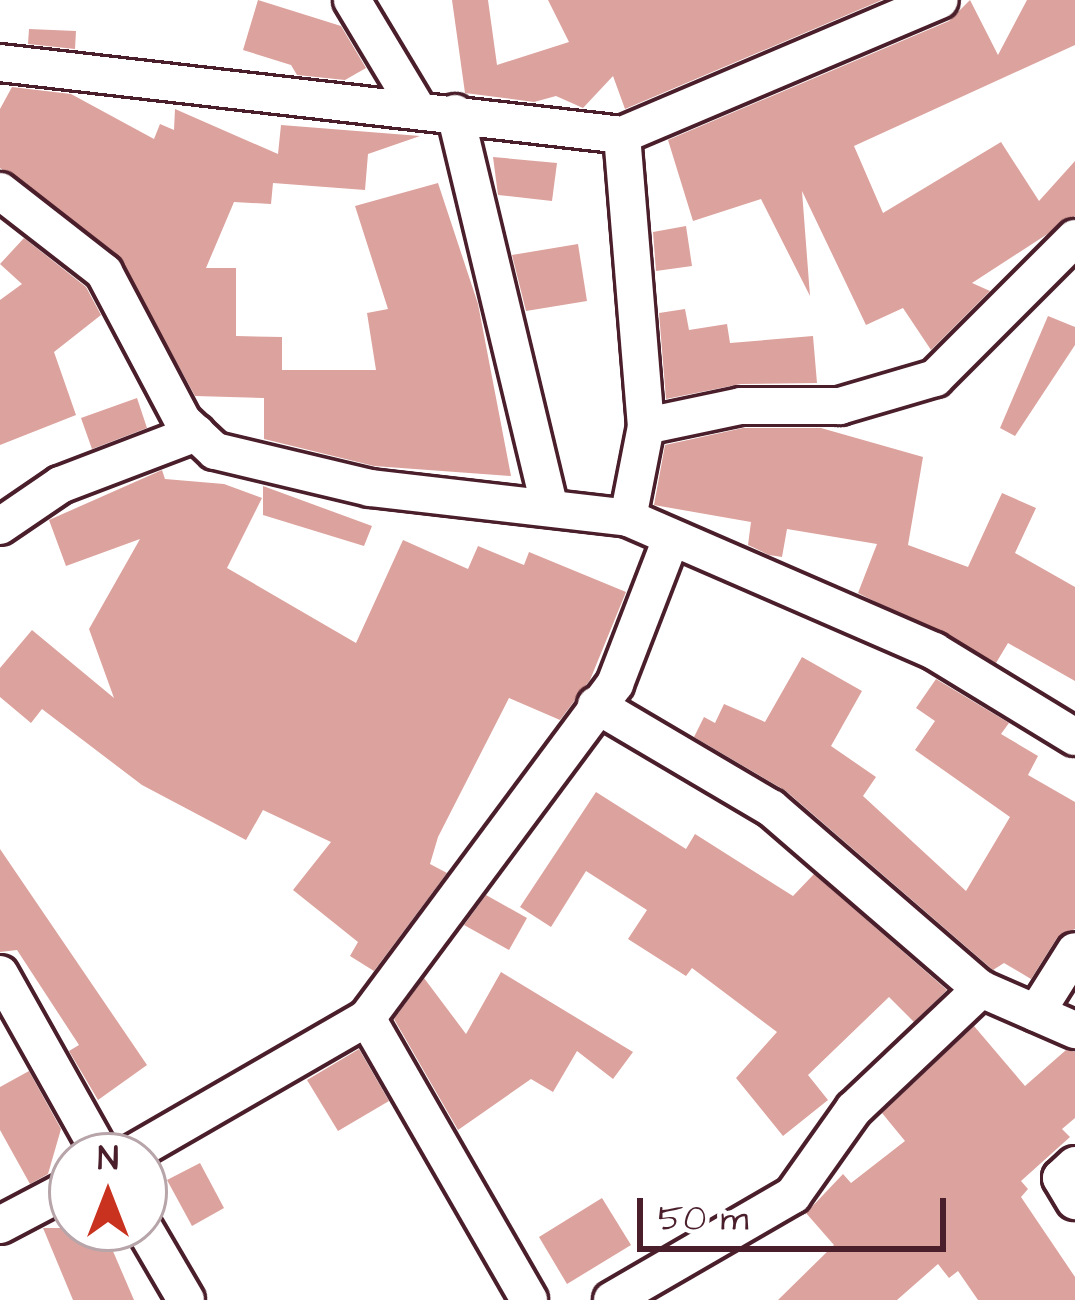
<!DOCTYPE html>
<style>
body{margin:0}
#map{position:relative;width:1075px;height:1300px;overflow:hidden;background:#fff;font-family:"Architects Daughter",sans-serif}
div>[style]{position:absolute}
.building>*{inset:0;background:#dca29d}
.roads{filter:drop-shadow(3px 0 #4a1f2b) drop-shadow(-3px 0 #4a1f2b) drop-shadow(0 3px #4a1f2b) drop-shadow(0 -3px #4a1f2b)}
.minor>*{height:36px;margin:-18px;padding:0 18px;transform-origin:18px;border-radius:18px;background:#fff}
span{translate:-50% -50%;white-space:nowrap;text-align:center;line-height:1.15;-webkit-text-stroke:10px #fff;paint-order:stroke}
.north{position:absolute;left:48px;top:1132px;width:120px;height:120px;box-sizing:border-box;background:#fff;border:3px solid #b7a5aa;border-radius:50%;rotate:0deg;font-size:33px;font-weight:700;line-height:48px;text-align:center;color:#4a1f2b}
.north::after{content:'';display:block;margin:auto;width:42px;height:54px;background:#c8321e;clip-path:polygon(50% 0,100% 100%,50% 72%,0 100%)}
.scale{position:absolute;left:637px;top:1198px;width:309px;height:54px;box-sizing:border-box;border:6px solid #4a1f2b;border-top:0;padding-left:15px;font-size:36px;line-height:42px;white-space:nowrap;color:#4a1f2b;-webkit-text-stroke:9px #fff;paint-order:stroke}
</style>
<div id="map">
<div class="building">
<i style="clip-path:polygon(258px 0,341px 26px,366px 68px,345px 80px,297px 75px,291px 65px,243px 50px)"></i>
<i style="clip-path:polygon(452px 0,488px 0,497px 65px,569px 42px,548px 0,882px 0,625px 109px,613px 76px,583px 108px,556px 96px,534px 102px,465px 93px)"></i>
<i style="clip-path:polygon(970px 0,998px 55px,1027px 0,1075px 0,1075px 45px,854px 146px,883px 213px,1001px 142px,1039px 201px,1075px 161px,1075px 216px,972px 283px,990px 291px,931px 350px,903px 308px,866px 325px,802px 191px,810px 296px,761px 199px,693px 221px,668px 140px,949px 21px)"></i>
<i style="clip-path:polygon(29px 29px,76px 31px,75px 49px,28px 44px)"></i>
<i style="clip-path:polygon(12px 87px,71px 94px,154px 139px,160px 124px,174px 130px,175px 109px,278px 154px,281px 125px,420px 136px,368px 154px,365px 190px,273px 183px,271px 204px,234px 202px,206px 268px,236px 268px,236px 336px,282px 337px,282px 370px,376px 370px,367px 313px,388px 309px,355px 206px,438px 183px,478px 304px,511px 476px,374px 466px,264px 439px,264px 398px,195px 396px,118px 255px,0 168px,0 109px)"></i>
<i style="clip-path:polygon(493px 157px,557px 163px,552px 201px,498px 195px)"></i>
<i style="clip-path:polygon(686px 226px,692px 266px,656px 271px,653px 232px)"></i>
<i style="clip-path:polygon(24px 238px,86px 287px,101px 315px,54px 352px,76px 415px,0 445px,0 300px,22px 284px,0 264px)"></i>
<i style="clip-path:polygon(578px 244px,587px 301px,526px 311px,512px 255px)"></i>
<i style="clip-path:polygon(685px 309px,689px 330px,727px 324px,730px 343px,813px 336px,817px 383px,741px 384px,666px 399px,659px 313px)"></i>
<i style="clip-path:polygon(1048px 316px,1075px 327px,1075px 345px,1015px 436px,1000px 428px)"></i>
<i style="clip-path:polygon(137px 398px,147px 428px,92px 449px,81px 418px)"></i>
<i style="clip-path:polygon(743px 428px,821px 428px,923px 457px,908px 545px,968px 567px,1002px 493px,1036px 508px,1015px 553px,1075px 587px,1075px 681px,1008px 643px,996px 663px,858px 593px,877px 544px,787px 529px,782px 557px,769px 555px,748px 545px,751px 522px,654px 505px,665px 445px)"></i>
<i style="clip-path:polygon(162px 470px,165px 479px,224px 484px,262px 498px,227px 568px,356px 643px,403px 540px,468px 569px,478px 546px,524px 565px,529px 552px,626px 592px,590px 680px,560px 720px,509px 698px,438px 837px,430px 864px,447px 873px,374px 971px,350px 956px,358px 942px,293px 890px,331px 842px,263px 810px,246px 840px,142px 785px,42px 709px,31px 723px,0 697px,0 668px,32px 630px,114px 698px,89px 629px,140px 539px,66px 566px,49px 520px)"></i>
<i style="clip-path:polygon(263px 486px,372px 526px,364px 546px,263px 515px)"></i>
<i style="clip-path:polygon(802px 657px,862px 691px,831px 746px,876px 777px,863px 796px,966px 891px,1010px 817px,915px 750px,935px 721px,916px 708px,936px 679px,1009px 723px,1001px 734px,1038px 756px,1028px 775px,1075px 802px,1075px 929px,1057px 938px,1031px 979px,1004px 963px,993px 970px,786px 791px,694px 737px,704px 717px,715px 723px,724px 704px,765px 722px)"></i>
<i style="clip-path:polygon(596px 792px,686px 849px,695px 834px,793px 896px,814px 874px,947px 990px,914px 1022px,889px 997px,808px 1075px,828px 1100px,783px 1136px,736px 1078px,777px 1032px,692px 968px,686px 976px,628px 939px,647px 910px,586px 871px,551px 927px,520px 907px)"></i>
<i style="clip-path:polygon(0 849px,147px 1065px,98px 1100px,69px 1051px,79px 1045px,17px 950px,0 952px)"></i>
<i style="clip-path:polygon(486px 895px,527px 918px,509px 950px,464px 925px)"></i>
<i style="clip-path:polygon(501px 972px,633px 1052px,613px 1079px,577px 1051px,553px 1092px,531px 1079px,458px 1130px,394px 1019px,424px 978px,466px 1034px)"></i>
<i style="clip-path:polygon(974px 1026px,1025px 1086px,1066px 1050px,1075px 1052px,1075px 1118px,1062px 1129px,1070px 1137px,1021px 1181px,1028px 1189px,1021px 1197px,1075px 1277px,1075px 1300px,978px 1300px,958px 1271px,949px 1278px,938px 1264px,897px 1300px,778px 1300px,834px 1245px,806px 1213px,843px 1174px,851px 1183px,905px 1141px,882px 1113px)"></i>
<i style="clip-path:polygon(359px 1049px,389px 1101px,338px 1131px,307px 1080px)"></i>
<i style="clip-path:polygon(29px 1071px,61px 1129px,48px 1174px,30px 1184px,0 1130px,0 1087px)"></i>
<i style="clip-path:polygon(200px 1163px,224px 1208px,192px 1226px,167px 1180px)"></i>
<i style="clip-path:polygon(602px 1198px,631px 1245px,567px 1284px,539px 1237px)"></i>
<i style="clip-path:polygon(43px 1228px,103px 1228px,134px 1300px,73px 1300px)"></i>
</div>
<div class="roads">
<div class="minor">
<i style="left:352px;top:0;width:128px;rotate:59deg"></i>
<i style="left:0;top:63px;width:626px;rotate:6.6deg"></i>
<i style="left:622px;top:135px;width:345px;rotate:-23deg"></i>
<i style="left:455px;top:113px;width:403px;rotate:76.5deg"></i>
<i style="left:622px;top:135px;width:292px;rotate:85.3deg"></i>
<i style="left:0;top:191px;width:132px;rotate:37.9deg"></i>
<i style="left:104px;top:272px;width:169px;rotate:62.1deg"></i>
<i style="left:183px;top:421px;width:44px;rotate:43.2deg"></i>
<i style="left:215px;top:451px;width:159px;rotate:13.4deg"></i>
<i style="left:370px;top:488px;width:260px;rotate:6.6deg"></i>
<i style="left:628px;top:518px;width:334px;rotate:23.5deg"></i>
<i style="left:934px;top:651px;width:165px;rotate:31.4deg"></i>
<i style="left:628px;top:518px;width:94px;rotate:-78.9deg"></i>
<i style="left:646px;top:426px;width:97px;rotate:-11.9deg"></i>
<i style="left:741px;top:406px;width:99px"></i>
<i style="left:840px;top:406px;width:99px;rotate:-16.4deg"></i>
<i style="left:935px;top:378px;width:198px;rotate:-45deg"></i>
<i style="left:0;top:526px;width:73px;rotate:-34.3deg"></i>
<i style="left:60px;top:485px;width:146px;rotate:-20.9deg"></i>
<i style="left:596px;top:705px;width:203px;rotate:30.5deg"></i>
<i style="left:771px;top:808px;width:277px;rotate:40.8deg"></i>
<i style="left:981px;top:989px;width:103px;rotate:23.6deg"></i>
<i style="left:0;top:974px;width:209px;rotate:60.7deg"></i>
<i style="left:1036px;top:1013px;width:73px;rotate:-57.8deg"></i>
<i style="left:367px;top:1018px;width:325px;rotate:60.1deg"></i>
<i style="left:128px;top:1156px;width:276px;rotate:-30deg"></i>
<i style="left:367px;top:1018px;width:416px;rotate:-53.4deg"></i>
<i style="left:615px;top:684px;width:155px;rotate:-68.9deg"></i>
<i style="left:1075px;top:1165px;width:19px;rotate:137deg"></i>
<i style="left:1061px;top:1178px;width:27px;rotate:59deg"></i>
<i style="left:0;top:1225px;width:81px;rotate:-27.8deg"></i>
<i style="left:144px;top:1228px;width:83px;rotate:59.7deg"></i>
<i style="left:612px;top:1300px;width:209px;rotate:-30.1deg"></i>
<i style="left:793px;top:1195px;width:105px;rotate:-54.7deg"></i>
<i style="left:854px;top:1109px;width:175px;rotate:-43.4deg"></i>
</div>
</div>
<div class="north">N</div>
<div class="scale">50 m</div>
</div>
